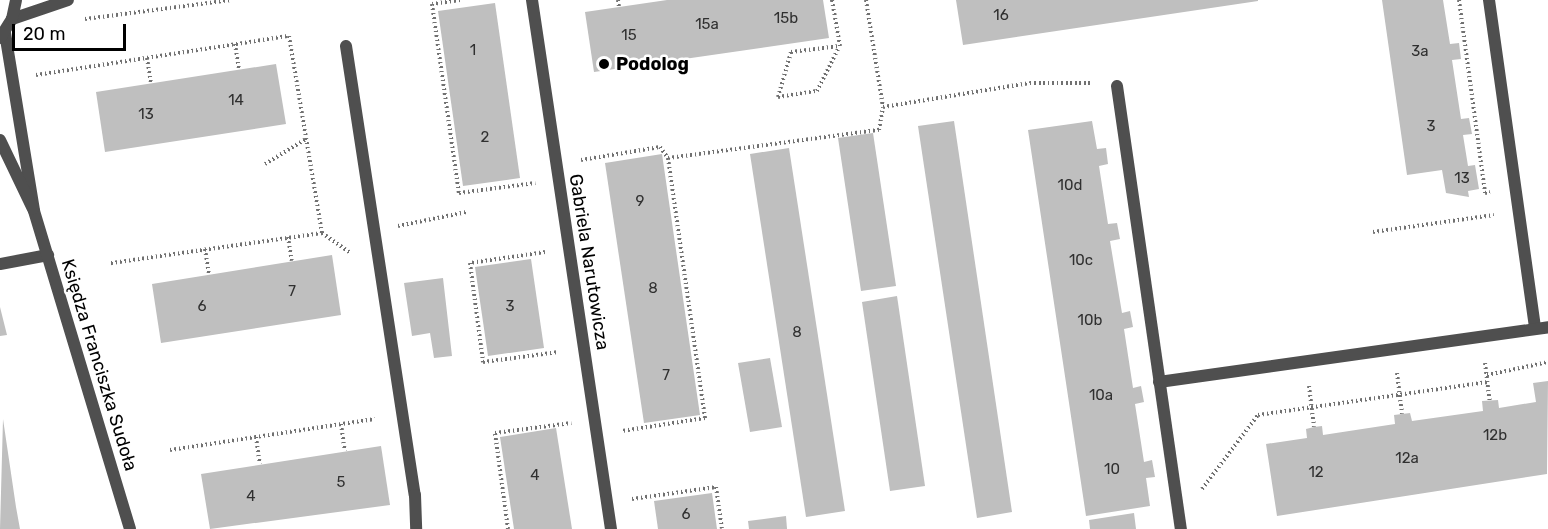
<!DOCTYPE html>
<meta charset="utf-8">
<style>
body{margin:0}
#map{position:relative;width:1548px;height:529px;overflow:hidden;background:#fff;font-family:Rubik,sans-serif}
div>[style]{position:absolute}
.building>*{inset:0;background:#bfbfbf}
.path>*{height:4px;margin-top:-2px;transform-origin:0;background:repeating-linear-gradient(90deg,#717171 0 1.5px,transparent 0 4.5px)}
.service>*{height:12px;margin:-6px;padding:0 6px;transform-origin:6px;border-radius:6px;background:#4f4f4f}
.minor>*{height:12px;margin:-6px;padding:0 6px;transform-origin:6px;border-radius:6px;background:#4f4f4f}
.tertiary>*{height:12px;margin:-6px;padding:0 6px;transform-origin:6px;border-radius:6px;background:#4f4f4f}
.dots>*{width:16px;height:16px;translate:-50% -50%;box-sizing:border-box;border:3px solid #fff;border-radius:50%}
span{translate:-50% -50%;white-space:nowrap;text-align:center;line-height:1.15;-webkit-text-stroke:5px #fff;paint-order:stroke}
.number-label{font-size:15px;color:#303030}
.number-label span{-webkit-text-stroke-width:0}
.poi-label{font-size:18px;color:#000;font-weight:700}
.left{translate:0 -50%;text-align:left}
.street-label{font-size:18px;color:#000}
.scale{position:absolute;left:12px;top:24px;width:114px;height:27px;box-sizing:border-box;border:3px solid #000;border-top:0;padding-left:8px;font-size:18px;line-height:21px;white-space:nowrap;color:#000;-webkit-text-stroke:4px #fff;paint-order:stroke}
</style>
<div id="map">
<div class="building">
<i style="clip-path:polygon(667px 0,823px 0,829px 38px,594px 72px,585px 12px)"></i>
<i style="clip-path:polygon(956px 0,1258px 0,1258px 1px,963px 45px)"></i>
<i style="clip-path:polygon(1382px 0,1443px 0,1450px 44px,1459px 43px,1461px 59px,1452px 60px,1461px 119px,1469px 118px,1472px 134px,1463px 135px,1468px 166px,1475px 165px,1479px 189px,1468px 191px,1469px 197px,1446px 193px,1442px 170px,1407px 175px)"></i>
<i style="clip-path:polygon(495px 3px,520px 178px,463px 186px,438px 11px)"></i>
<i style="clip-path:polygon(276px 64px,286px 124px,105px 152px,96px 92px)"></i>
<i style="clip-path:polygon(954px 121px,1012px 512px,977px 518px,918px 126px)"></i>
<i style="clip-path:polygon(1092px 121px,1097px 149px,1106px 148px,1108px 164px,1099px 166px,1108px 224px,1117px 223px,1120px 239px,1110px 241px,1122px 313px,1130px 311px,1133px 327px,1124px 329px,1133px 388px,1141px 386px,1144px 402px,1135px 404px,1144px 462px,1152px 460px,1155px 477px,1146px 478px,1150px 506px,1086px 516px,1028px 130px)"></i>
<i style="clip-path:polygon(873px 133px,896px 286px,861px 291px,838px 138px)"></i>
<i style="clip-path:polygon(789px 148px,845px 511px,806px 517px,750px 154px)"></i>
<i style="clip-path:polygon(662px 154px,700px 415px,644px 423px,605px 163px)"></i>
<i style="clip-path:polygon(332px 255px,341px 315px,161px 343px,152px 284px)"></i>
<i style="clip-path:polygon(531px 259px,544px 348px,488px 356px,475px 267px)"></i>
<i style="clip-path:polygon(443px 278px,452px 356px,434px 358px,430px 333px,412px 336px,404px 283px)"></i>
<i style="clip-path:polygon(897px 296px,925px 486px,890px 491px,862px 302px)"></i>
<i style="clip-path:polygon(0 307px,7px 335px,0 336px)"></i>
<i style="clip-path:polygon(770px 358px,782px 427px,750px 432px,738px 363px)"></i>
<i style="clip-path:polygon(1548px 381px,1547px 474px,1277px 516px,1266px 444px,1307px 438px,1306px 429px,1314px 427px,1322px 426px,1323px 435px,1395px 424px,1394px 415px,1410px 413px,1412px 421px,1483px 411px,1482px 401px,1498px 400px,1499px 408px,1536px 402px,1533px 383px)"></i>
<i style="clip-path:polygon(3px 419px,16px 507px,20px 529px,0 529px)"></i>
<i style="clip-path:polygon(556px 428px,572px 529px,514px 529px,500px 437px)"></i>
<i style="clip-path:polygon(381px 446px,390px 505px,210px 529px,201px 474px)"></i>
<i style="clip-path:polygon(712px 493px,717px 529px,658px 529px,654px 501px)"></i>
<i style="clip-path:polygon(1134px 513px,1136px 529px,1090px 529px,1089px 520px)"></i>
<i style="clip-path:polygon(786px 516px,787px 529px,749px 529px,748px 521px)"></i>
</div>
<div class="path">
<i style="left:460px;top:0;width:28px;rotate:172deg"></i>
<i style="left:432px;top:4px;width:191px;rotate:81.9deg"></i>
<i style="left:459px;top:193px;width:77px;rotate:-7.5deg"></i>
<i style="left:618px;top:0;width:7px;rotate:82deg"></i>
<i style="left:866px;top:0;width:108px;rotate:81deg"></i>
<i style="left:1459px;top:0;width:195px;rotate:82.3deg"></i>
<i style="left:1485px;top:193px;width:5px;rotate:-11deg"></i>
<i style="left:85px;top:19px;width:147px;rotate:-7.4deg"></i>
<i style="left:235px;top:44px;width:26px;rotate:81deg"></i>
<i style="left:147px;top:58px;width:26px;rotate:81deg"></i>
<i style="left:36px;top:75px;width:256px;rotate:-8.8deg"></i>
<i style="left:289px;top:36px;width:200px;rotate:80.5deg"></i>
<i style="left:322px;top:233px;width:214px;rotate:171.9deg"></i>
<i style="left:778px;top:97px;width:47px;rotate:-73.9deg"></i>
<i style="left:791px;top:52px;width:49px;rotate:-7deg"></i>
<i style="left:840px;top:46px;width:47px;rotate:-99.9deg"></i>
<i style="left:778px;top:97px;width:39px;rotate:-9deg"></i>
<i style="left:817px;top:91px;width:49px;rotate:-63.4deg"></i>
<i style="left:668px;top:158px;width:213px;rotate:-7.6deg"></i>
<i style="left:879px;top:130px;width:23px;rotate:-80deg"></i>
<i style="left:883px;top:107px;width:149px;rotate:-9.3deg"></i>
<i style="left:1030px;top:83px;width:63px"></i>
<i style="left:581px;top:160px;width:80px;rotate:-9.3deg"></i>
<i style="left:660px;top:147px;width:14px;rotate:54deg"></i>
<i style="left:668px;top:158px;width:263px;rotate:81.9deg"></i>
<i style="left:705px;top:418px;width:84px;rotate:171.1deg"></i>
<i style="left:265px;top:164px;width:48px;rotate:-31.4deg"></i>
<i style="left:398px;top:226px;width:70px;rotate:-11.5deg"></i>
<i style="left:1373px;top:232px;width:122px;rotate:-8deg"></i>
<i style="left:322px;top:233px;width:35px;rotate:35deg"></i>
<i style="left:288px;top:237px;width:24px;rotate:81deg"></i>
<i style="left:205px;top:249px;width:25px;rotate:81deg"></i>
<i style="left:545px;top:252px;width:76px;rotate:171.7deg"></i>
<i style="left:470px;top:263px;width:100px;rotate:82.5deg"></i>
<i style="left:483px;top:362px;width:76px;rotate:-7.6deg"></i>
<i style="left:1485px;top:363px;width:38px;rotate:83deg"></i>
<i style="left:1397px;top:373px;width:41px;rotate:83deg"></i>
<i style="left:1487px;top:375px;width:62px;rotate:-12deg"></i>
<i style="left:1309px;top:386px;width:41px;rotate:83deg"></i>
<i style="left:341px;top:424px;width:27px;rotate:82deg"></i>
<i style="left:256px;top:437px;width:27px;rotate:82deg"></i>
<i style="left:170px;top:450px;width:207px;rotate:-8.6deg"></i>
<i style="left:1202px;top:489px;width:93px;rotate:-52.9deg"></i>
<i style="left:1258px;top:415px;width:232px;rotate:-8.2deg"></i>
<i style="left:632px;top:499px;width:85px;rotate:-8.1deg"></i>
<i style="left:716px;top:487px;width:42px;rotate:81.9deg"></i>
<i style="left:508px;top:529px;width:97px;rotate:-97.7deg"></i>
<i style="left:495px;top:433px;width:77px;rotate:-7.5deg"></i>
</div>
<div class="service">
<i style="left:1489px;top:0;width:331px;rotate:82deg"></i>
<i style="left:346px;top:46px;width:454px;rotate:81.3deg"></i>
<i style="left:415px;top:495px;width:34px;rotate:88deg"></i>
<i style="left:1117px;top:86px;width:448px;rotate:81.8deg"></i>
<i style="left:0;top:264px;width:49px;rotate:-10.6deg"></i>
<i style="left:1159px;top:382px;width:393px;rotate:-8deg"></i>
</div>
<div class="minor">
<i style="left:532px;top:0;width:535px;rotate:81.51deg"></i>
<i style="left:5px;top:33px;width:180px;rotate:80.7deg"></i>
<i style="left:34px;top:211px;width:332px;rotate:73.2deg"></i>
<i style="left:0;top:140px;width:76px;rotate:64.4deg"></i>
</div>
<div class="tertiary">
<i style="left:12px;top:19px;width:59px;rotate:-18.7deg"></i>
<i style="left:0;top:38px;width:22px;rotate:-58deg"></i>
<i style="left:12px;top:19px;width:19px;rotate:-78deg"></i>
</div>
<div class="dots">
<i style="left:604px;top:64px;background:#000"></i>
</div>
<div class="number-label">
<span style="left:1001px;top:16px">16</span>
<span style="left:786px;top:19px">15b</span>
<span style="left:707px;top:25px">15a</span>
<span style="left:629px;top:36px">15</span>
<span style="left:473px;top:51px">1</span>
<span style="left:1420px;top:52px">3a</span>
<span style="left:236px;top:101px">14</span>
<span style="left:146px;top:115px">13</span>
<span style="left:1431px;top:127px">3</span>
<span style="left:485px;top:138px">2</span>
<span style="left:1462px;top:179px">13</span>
<span style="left:1070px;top:186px">10d</span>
<span style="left:640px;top:202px">9</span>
<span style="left:1081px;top:261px">10c</span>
<span style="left:653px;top:289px">8</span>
<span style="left:292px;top:292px">7</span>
<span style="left:202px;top:307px">6</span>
<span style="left:510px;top:307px">3</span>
<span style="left:1090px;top:321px">10b</span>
<span style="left:797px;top:333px">8</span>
<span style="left:666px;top:376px">7</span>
<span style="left:1101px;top:396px">10a</span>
<span style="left:1495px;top:436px">12b</span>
<span style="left:1407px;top:459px">12a</span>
<span style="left:1112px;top:470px">10</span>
<span style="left:1316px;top:473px">12</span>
<span style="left:535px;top:476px">4</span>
<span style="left:341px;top:483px">5</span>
<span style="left:251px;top:497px">4</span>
<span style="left:686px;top:515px">6</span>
</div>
<div class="poi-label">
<span class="left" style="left:616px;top:64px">Podolog</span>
</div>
<div class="street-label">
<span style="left:589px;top:262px;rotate:81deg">Gabriela Narutowicza</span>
<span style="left:99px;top:365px;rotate:73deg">Księdza Franciszka Sudoła</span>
</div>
<div class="scale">20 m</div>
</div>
